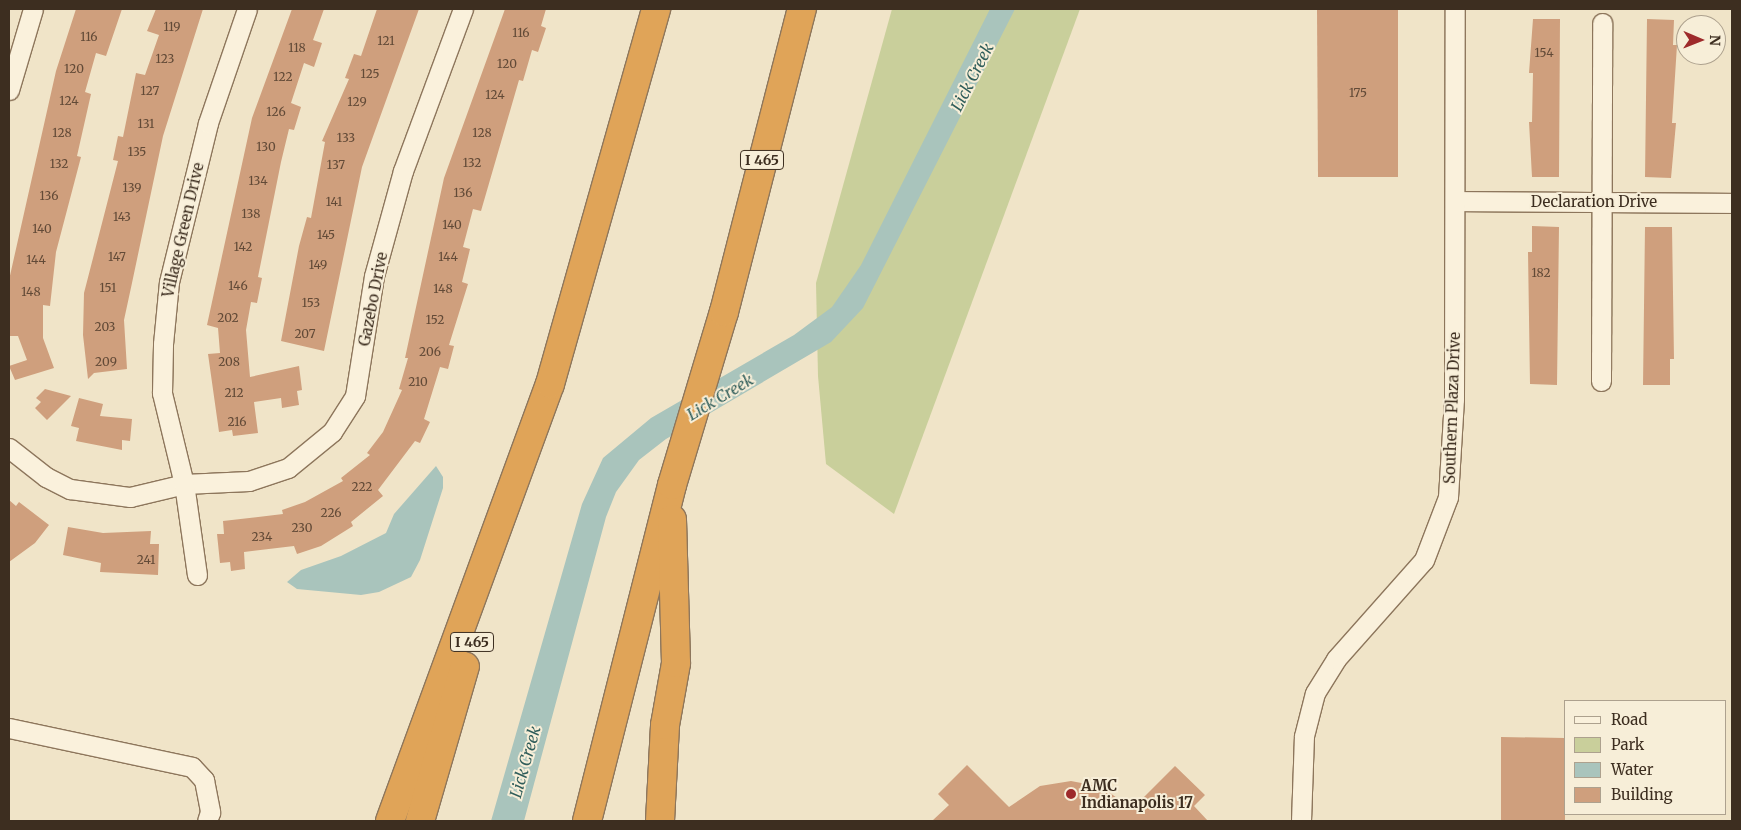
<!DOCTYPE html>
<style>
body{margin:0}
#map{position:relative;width:1741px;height:830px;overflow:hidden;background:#f0e4c8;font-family:Merriweather,serif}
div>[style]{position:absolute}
.green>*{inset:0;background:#c9cf9b}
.water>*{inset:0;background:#a9c4bc}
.building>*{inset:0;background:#cf9f7d}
.roads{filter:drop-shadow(1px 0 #8d765c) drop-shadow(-1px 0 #8d765c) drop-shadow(0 1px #8d765c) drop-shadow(0 -1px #8d765c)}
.minor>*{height:19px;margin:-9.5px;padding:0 9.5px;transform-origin:9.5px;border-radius:9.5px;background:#faf1dc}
.highway>*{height:28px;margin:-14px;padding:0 14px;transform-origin:14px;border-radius:14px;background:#e0a458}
.dots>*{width:14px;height:14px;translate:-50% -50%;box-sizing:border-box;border:2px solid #f7eed8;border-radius:50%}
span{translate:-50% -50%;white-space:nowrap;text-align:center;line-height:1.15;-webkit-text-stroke:4px #f7eed8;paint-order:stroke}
.number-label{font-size:12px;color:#624a37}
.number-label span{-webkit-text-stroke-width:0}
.shield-label span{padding:1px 4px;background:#f7eed8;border:1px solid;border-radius:4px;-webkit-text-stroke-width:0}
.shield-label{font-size:14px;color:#3d2e20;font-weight:700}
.street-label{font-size:15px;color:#3d2e20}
.poi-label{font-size:15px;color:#3d2e20;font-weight:700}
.left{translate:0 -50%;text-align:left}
.water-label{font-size:16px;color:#2f5d5a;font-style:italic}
.frame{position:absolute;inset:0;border:10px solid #3d2e20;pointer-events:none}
.legend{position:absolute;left:1564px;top:700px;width:162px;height:115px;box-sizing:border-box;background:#f7eed8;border:1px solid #ada18e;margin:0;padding:6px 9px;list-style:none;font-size:15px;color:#3d2e20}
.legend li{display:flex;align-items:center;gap:10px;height:25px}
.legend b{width:25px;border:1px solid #ada18e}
.north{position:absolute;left:1676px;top:15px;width:50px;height:50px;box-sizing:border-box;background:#f7eed8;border:1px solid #ada18e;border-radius:50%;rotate:91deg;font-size:14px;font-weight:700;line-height:20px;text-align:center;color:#3d2e20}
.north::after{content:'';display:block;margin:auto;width:18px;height:22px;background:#9e2a2b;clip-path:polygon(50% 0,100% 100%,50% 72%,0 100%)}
</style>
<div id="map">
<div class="green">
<i style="clip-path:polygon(892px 9px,1080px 9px,894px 514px,826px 464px,818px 376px,816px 283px)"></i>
</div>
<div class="water">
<i style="clip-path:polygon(990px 9px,1015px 9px,863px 308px,831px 342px,666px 439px,639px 460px,616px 492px,606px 517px,524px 821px,491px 821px,582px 504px,603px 458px,651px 418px,794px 335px,832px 307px,861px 265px)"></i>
<i style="clip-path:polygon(436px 466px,443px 477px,443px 488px,420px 560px,411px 577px,379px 592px,361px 595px,297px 589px,287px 582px,301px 570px,341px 556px,386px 533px,394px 514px)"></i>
</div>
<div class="building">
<i style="clip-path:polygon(76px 9px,122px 9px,106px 56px,96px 53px,85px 92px,91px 94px,77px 156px,81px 157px,56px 252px,50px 306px,43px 305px,43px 338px,54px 368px,15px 380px,9px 366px,27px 360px,18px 336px,9px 336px,9px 280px,56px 71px)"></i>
<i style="clip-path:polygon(156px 9px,203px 9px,163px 136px,132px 283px,124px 320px,127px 369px,94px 373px,88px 379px,83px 335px,84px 293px,118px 161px,113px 160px,118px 136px,123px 137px,136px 73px,145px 75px,159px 35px,147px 31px)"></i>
<i style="clip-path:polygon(292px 9px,324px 9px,313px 40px,322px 43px,314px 67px,304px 63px,291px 103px,301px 107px,294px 130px,289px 129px,281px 162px,258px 277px,262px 278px,257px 303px,251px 302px,246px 330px,250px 377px,299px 366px,302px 390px,297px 391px,299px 405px,282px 408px,281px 398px,254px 402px,258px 433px,233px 436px,232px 430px,219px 432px,208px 354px,220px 353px,218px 328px,207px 325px,252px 118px)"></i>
<i style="clip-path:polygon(377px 9px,419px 9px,362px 167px,324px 351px,281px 341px,299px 246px,307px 217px,311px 218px,325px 142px,322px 141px,349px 79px,345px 78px,354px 54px,361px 56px)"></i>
<i style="clip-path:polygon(505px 9px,546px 9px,541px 26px,546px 28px,538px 52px,532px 50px,523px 81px,519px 80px,481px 211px,473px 209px,463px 247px,470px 249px,462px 282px,468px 284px,449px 345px,454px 346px,448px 369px,440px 367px,424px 419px,430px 422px,420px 443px,415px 441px,378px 490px,383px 496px,351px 522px,353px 526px,321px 546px,297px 554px,294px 546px,244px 552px,245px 569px,231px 571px,230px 562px,220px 563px,217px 534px,224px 534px,223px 521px,283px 514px,282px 510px,305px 502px,343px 481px,341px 478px,370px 455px,367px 453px,383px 432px,402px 390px,399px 389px,408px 358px,405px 358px,444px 178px)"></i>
<i style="clip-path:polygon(1317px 9px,1398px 9px,1398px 177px,1318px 177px)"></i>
<i style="clip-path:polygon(1533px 19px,1560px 19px,1559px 177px,1532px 177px,1529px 122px,1532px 122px,1533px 73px,1529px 73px)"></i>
<i style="clip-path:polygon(1647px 19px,1674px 20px,1673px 45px,1677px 45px,1672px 123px,1676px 123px,1671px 178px,1645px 177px)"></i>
<i style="clip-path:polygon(1532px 226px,1559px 227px,1557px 385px,1530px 384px,1528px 252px,1532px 252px)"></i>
<i style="clip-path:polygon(1645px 227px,1672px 227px,1674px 359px,1670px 359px,1670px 385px,1643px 385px)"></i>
<i style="clip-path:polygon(45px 389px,71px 396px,47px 420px,35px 408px,41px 402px,36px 398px)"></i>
<i style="clip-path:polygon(79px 398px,103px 404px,100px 416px,132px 419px,130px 441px,122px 440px,122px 450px,76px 441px,79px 428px,71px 426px)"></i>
<i style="clip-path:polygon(9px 500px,16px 506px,19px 502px,49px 525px,35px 543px,9px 562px)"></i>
<i style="clip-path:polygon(68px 527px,103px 533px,151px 531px,150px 544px,159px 544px,158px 575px,100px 572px,101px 563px,63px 555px)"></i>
<i style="clip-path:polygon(1501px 737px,1565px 738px,1565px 821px,1501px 821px)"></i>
<i style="clip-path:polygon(967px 765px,1009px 807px,1040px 786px,1071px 781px,1102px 787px,1132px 809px,1175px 766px,1205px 795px,1194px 806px,1208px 821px,932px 821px,949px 805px,938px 794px)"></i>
</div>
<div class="roads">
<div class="minor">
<i style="left:9px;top:90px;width:84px;rotate:-73.5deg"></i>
<i style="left:1455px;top:201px;width:277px;rotate:0.4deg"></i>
<i style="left:1601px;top:381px;width:358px;rotate:-89.8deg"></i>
<i style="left:9px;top:448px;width:47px;rotate:38.1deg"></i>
<i style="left:46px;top:477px;width:27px;rotate:27deg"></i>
<i style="left:70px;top:489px;width:61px;rotate:7.6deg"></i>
<i style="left:130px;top:497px;width:56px;rotate:-13.5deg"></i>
<i style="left:184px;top:484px;width:65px;rotate:-2.6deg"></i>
<i style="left:249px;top:481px;width:41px;rotate:-18.4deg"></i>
<i style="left:288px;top:468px;width:57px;rotate:-39.3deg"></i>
<i style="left:332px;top:432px;width:43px;rotate:-57.4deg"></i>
<i style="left:355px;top:396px;width:121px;rotate:-81deg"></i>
<i style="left:374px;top:276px;width:109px;rotate:-74.6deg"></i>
<i style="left:403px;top:171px;width:173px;rotate:-69.7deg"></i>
<i style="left:197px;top:575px;width:92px;rotate:-98.1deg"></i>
<i style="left:184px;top:484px;width:94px;rotate:-103.6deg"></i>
<i style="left:162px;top:393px;width:49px;rotate:-88.8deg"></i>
<i style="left:163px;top:344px;width:62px;rotate:-84.5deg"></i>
<i style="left:169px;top:282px;width:164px;rotate:-76.2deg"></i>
<i style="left:208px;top:123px;width:120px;rotate:-71.1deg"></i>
<i style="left:9px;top:728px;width:187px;rotate:12deg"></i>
<i style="left:192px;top:767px;width:18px;rotate:47deg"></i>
<i style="left:204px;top:780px;width:33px;rotate:79deg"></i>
<i style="left:210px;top:812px;width:9px;rotate:108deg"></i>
<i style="left:1301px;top:821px;width:85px;rotate:-88deg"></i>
<i style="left:1304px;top:736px;width:44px;rotate:-75.7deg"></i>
<i style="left:1315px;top:693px;width:40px;rotate:-58deg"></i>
<i style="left:1336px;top:659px;width:132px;rotate:-48.4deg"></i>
<i style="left:1424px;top:560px;width:67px;rotate:-69.1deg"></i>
<i style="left:1448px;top:497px;width:98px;rotate:-86.5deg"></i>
<i style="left:1454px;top:399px;width:390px;rotate:-89.9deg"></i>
</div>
<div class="highway">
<i style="left:390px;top:821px;width:465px;rotate:-69.9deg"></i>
<i style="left:550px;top:384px;width:390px;rotate:-74.2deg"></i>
<i style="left:420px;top:821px;width:161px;rotate:-73.8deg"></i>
<i style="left:587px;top:821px;width:347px;rotate:-75.8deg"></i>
<i style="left:672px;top:485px;width:181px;rotate:-73.3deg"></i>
<i style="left:724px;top:312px;width:313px;rotate:-75.6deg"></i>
<i style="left:660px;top:821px;width:96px;rotate:-87deg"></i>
<i style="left:665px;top:725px;width:63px;rotate:-79.9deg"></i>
<i style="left:676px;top:663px;width:144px;rotate:-91.6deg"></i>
</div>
</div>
<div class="dots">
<i style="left:1071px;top:794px;background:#9e2a2b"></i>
</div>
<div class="number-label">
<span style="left:172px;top:27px">119</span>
<span style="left:521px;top:33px">116</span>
<span style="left:89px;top:37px">116</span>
<span style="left:386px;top:41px">121</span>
<span style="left:297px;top:48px">118</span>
<span style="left:1544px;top:53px">154</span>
<span style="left:165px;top:59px">123</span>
<span style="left:507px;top:64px">120</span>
<span style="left:74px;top:69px">120</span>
<span style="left:370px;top:74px">125</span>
<span style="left:283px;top:77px">122</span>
<span style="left:150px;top:91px">127</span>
<span style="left:1358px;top:93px">175</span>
<span style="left:495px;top:95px">124</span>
<span style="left:69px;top:101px">124</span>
<span style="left:357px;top:102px">129</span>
<span style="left:276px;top:112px">126</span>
<span style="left:146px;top:124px">131</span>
<span style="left:62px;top:133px">128</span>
<span style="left:482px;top:133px">128</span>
<span style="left:346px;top:138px">133</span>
<span style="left:266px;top:147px">130</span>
<span style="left:137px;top:152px">135</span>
<span style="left:472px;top:163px">132</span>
<span style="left:59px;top:164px">132</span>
<span style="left:336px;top:165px">137</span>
<span style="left:258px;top:181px">134</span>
<span style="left:132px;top:188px">139</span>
<span style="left:463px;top:193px">136</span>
<span style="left:49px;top:196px">136</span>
<span style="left:334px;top:202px">141</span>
<span style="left:251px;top:214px">138</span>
<span style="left:122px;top:217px">143</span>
<span style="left:452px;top:225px">140</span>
<span style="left:42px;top:229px">140</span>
<span style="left:326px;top:235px">145</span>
<span style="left:243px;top:247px">142</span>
<span style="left:117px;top:257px">147</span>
<span style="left:448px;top:257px">144</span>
<span style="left:36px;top:260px">144</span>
<span style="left:318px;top:265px">149</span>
<span style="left:1541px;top:273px">182</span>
<span style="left:238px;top:286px">146</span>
<span style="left:108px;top:288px">151</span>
<span style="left:443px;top:289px">148</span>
<span style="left:31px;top:292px">148</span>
<span style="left:311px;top:303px">153</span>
<span style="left:228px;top:318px">202</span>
<span style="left:435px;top:320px">152</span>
<span style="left:105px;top:327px">203</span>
<span style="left:305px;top:334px">207</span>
<span style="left:430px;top:352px">206</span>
<span style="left:106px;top:362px">209</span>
<span style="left:229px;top:362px">208</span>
<span style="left:418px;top:382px">210</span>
<span style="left:234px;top:393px">212</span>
<span style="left:237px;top:422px">216</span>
<span style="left:362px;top:487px">222</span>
<span style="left:331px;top:513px">226</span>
<span style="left:302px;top:528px">230</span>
<span style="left:262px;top:537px">234</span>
<span style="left:146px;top:560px">241</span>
</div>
<div class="shield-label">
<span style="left:762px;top:160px">I 465</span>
<span style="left:472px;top:642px">I 465</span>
</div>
<div class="street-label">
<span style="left:1594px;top:202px">Declaration Drive</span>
<span style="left:183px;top:230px;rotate:-77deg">Village Green Drive</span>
<span style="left:373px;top:299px;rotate:-79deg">Gazebo Drive</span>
<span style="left:1452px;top:408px;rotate:-88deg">Southern Plaza Drive</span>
</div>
<div class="poi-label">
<span class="left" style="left:1081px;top:794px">AMC<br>Indianapolis 17</span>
</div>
<div class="water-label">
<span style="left:972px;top:77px;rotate:-63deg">Lick Creek</span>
<span style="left:720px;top:397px;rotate:-31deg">Lick Creek</span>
<span style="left:525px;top:762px;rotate:-74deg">Lick Creek</span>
</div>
<div class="frame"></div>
<ul class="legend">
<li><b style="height:6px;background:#faf1dc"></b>Road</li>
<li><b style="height:14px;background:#c9cf9b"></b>Park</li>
<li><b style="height:14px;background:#a9c4bc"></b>Water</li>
<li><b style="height:14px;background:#cf9f7d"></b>Building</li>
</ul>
<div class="north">N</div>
</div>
